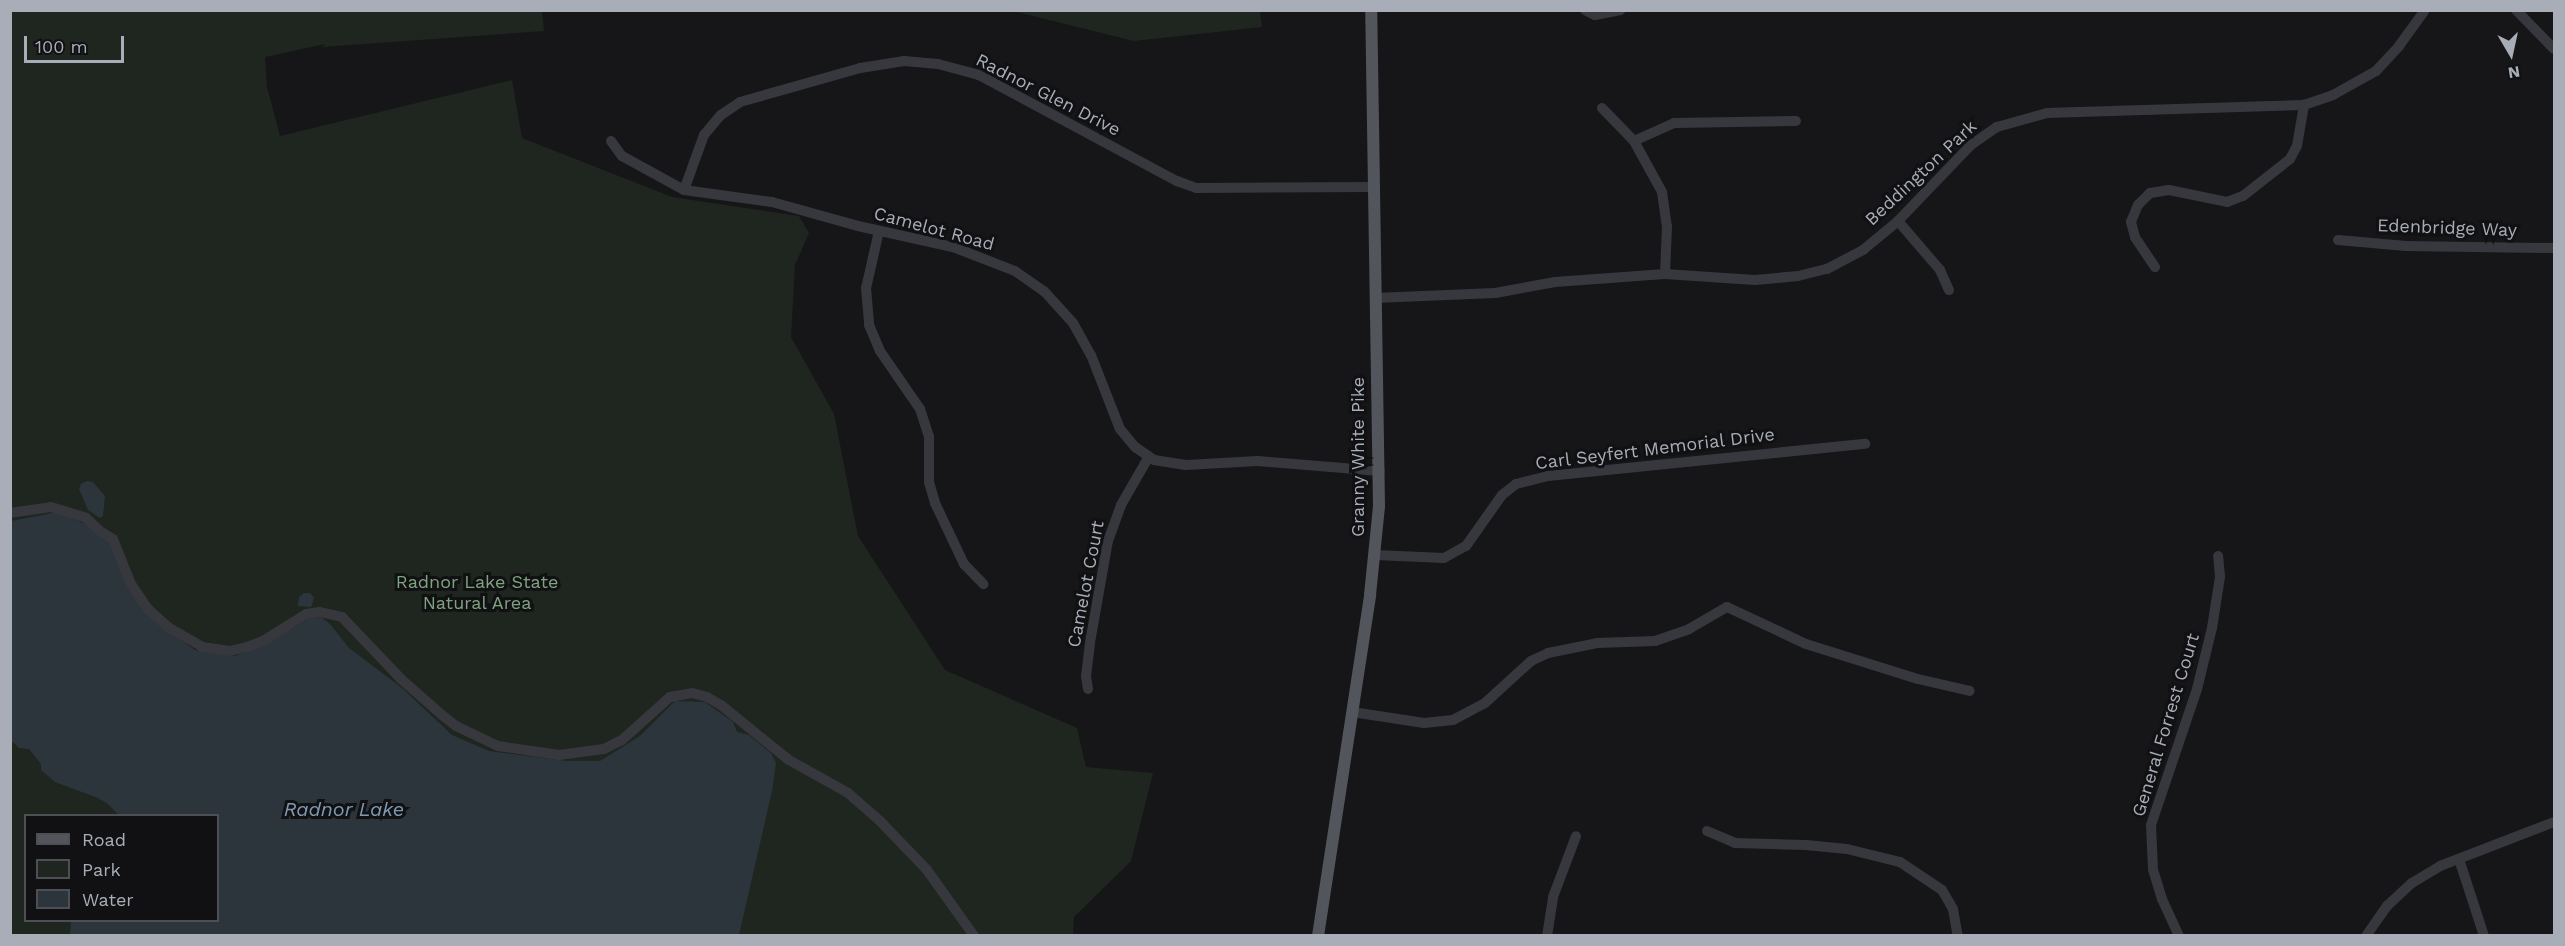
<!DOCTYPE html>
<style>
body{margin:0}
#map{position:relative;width:2565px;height:946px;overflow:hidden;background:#161618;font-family:"Work Sans",sans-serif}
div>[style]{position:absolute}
.green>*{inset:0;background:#1e261f}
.water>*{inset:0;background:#2c353c}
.minor>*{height:10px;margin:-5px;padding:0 5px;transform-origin:5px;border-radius:5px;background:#37383d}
.major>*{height:12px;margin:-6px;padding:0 6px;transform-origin:6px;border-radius:6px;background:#53555c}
span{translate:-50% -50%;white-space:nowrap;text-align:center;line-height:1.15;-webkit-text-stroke:6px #111113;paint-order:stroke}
.street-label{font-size:18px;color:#a8adb8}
.park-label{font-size:18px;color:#7fa381}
.water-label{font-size:20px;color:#7f9bb3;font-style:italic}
.frame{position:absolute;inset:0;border:12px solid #a8adb8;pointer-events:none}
.legend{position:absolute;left:24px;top:814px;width:195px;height:108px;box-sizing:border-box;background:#111113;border:2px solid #4d4f55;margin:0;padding:8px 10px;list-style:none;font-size:18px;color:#a8adb8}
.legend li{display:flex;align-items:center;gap:12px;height:30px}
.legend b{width:30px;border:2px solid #4d4f55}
.north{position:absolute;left:2481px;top:24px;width:60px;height:60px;-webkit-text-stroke:4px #111113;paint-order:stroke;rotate:171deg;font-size:16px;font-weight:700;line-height:24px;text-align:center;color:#a8adb8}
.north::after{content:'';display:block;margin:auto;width:21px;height:27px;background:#a8adb8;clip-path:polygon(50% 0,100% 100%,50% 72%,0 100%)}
.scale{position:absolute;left:24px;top:36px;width:100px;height:27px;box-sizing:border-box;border:3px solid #a8adb8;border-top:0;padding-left:8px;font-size:18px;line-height:21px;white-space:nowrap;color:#a8adb8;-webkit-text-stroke:4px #111113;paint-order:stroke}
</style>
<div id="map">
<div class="green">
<i style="clip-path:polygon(evenodd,10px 11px,542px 11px,544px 31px,322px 47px,325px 44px,265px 57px,267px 87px,280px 136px,512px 80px,522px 138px,672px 197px,799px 216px,809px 233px,795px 265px,791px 337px,834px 414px,858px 536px,945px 670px,1077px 728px,1086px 767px,1153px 773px,1131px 861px,1074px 917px,1073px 935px,11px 935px,10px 11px,26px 816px,218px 816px,218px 920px,26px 920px,26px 816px)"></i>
<i style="clip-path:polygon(1013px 11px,1260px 11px,1262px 27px,1134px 41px)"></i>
</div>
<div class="water">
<i style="clip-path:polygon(87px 481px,93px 482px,105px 496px,103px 516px,100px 518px,88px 510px,79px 489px,81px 484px)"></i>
<i style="clip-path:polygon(58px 512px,88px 525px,110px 540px,130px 587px,178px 638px,195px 650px,235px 656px,268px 643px,310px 618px,321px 617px,330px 624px,349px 648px,402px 688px,452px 735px,489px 751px,567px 761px,600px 761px,640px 736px,675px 701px,705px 702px,733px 722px,737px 732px,749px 735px,771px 753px,776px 763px,772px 791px,739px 935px,70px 936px,71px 921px,218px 920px,218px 816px,119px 815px,108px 804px,98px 798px,55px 782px,41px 770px,41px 764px,29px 749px,19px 748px,13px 742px,11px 743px,11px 521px)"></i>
<i style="clip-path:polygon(304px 593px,310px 593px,314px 598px,311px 607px,298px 606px,299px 597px)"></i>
</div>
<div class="minor">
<i style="left:1585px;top:10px;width:11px;rotate:27deg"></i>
<i style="left:1595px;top:15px;width:26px;rotate:-11deg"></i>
<i style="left:2516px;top:10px;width:54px;rotate:45.7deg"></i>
<i style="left:1602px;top:108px;width:46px;rotate:45.9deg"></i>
<i style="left:1634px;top:141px;width:58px;rotate:61.2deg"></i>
<i style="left:1662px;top:192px;width:34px;rotate:82deg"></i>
<i style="left:1667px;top:226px;width:48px;rotate:92.4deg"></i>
<i style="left:611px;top:141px;width:19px;rotate:54deg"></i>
<i style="left:622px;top:156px;width:71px;rotate:28.7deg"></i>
<i style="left:684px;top:190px;width:89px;rotate:7.8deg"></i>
<i style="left:772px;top:202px;width:89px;rotate:15.6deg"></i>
<i style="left:858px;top:226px;width:97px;rotate:12.5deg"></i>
<i style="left:953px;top:247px;width:66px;rotate:21.2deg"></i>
<i style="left:1015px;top:271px;width:35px;rotate:35deg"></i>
<i style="left:1044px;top:291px;width:43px;rotate:47.8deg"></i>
<i style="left:1073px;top:323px;width:37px;rotate:61deg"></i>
<i style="left:1091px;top:355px;width:79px;rotate:68.6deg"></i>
<i style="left:1120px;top:429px;width:23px;rotate:50deg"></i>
<i style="left:1135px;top:447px;width:23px;rotate:34deg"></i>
<i style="left:1154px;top:460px;width:32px;rotate:9deg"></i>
<i style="left:1186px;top:465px;width:72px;rotate:-3.2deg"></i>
<i style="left:1258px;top:461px;width:122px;rotate:4.7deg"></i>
<i style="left:1634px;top:141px;width:44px;rotate:-24.2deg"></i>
<i style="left:1674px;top:123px;width:122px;rotate:-0.9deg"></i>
<i style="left:684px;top:190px;width:59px;rotate:-70deg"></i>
<i style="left:704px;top:135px;width:26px;rotate:-50deg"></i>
<i style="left:721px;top:115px;width:23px;rotate:-34deg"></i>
<i style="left:740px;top:102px;width:125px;rotate:-15.8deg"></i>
<i style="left:860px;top:68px;width:45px;rotate:-9deg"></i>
<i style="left:904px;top:61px;width:34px;rotate:5deg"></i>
<i style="left:938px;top:64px;width:42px;rotate:15deg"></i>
<i style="left:979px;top:75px;width:225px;rotate:28.2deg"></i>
<i style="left:1177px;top:181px;width:20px;rotate:20deg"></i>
<i style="left:1196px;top:188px;width:177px;rotate:-0.3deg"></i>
<i style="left:1898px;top:221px;width:65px;rotate:49.4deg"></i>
<i style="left:1940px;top:270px;width:22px;rotate:66deg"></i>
<i style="left:879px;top:231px;width:58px;rotate:102.8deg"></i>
<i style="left:866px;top:288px;width:37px;rotate:85deg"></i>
<i style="left:869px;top:325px;width:28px;rotate:67deg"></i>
<i style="left:880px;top:351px;width:70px;rotate:55.4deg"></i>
<i style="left:920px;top:409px;width:28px;rotate:72deg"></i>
<i style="left:929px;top:436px;width:46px;rotate:90deg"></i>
<i style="left:929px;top:482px;width:22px;rotate:74deg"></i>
<i style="left:935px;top:503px;width:68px;rotate:64.6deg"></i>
<i style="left:964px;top:564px;width:28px;rotate:46deg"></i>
<i style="left:2338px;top:240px;width:68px;rotate:5deg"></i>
<i style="left:2406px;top:246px;width:148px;rotate:0.8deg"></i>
<i style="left:2155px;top:267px;width:36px;rotate:-124deg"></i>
<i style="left:2135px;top:237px;width:16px;rotate:-105deg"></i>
<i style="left:2131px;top:222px;width:18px;rotate:-68deg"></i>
<i style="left:2138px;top:205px;width:17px;rotate:-45deg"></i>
<i style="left:2150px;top:193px;width:19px;rotate:-9deg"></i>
<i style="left:2169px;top:190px;width:59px;rotate:11.7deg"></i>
<i style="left:2227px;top:202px;width:17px;rotate:-21deg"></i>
<i style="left:2243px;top:196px;width:60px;rotate:-38.2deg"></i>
<i style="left:2290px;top:159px;width:15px;rotate:-62deg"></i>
<i style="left:2297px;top:146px;width:42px;rotate:-80.3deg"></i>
<i style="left:1375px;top:298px;width:120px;rotate:-2.4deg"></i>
<i style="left:1495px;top:293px;width:61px;rotate:-10.4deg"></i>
<i style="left:1555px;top:282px;width:110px;rotate:-4.2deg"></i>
<i style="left:1665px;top:274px;width:90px;rotate:3.8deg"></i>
<i style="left:1755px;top:280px;width:43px;rotate:-5.3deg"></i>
<i style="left:1798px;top:276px;width:30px;rotate:-14deg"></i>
<i style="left:1827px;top:269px;width:41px;rotate:-27.8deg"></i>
<i style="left:1863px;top:250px;width:45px;rotate:-39.6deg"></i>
<i style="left:1898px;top:221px;width:105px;rotate:-46.2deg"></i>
<i style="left:1971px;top:145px;width:32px;rotate:-35deg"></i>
<i style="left:1997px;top:127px;width:52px;rotate:-15.6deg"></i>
<i style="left:2047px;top:113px;width:257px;rotate:-1.8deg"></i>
<i style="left:2304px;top:105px;width:31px;rotate:-19deg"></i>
<i style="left:2333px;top:95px;width:49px;rotate:-29.2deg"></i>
<i style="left:2376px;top:71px;width:34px;rotate:-47deg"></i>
<i style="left:2399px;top:46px;width:44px;rotate:-54.2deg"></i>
<i style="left:10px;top:513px;width:41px;rotate:-8.3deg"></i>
<i style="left:51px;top:507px;width:37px;rotate:17deg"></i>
<i style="left:86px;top:518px;width:19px;rotate:43deg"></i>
<i style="left:100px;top:531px;width:15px;rotate:32deg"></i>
<i style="left:113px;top:539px;width:48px;rotate:68.2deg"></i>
<i style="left:131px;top:584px;width:30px;rotate:56deg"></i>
<i style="left:148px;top:609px;width:27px;rotate:42deg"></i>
<i style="left:168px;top:627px;width:39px;rotate:30deg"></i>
<i style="left:202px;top:647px;width:28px;rotate:8deg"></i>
<i style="left:230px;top:651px;width:17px;rotate:-13deg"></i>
<i style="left:247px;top:647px;width:17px;rotate:-21deg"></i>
<i style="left:263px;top:641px;width:51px;rotate:-32.1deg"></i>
<i style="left:306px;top:614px;width:14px;rotate:-8deg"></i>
<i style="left:320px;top:612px;width:23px;rotate:13deg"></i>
<i style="left:342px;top:617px;width:86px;rotate:46.4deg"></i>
<i style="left:401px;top:679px;width:55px;rotate:41.3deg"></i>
<i style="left:442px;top:715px;width:18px;rotate:38deg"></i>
<i style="left:456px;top:726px;width:47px;rotate:25.5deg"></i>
<i style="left:498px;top:746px;width:62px;rotate:8.4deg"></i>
<i style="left:559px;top:755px;width:45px;rotate:-7.6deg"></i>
<i style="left:604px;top:749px;width:20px;rotate:-27deg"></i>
<i style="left:622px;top:740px;width:64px;rotate:-41.9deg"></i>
<i style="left:670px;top:697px;width:22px;rotate:-10deg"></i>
<i style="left:692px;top:693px;width:16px;rotate:15deg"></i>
<i style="left:707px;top:697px;width:16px;rotate:30deg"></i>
<i style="left:721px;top:705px;width:87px;rotate:39deg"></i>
<i style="left:789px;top:760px;width:68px;rotate:29.2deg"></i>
<i style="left:848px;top:793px;width:43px;rotate:41.2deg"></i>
<i style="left:880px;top:821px;width:68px;rotate:46.2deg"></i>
<i style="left:927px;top:870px;width:81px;rotate:54.5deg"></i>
<i style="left:1375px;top:555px;width:69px;rotate:2.5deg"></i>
<i style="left:1444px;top:558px;width:25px;rotate:-29deg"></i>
<i style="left:1466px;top:546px;width:62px;rotate:-54.8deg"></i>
<i style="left:1502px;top:495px;width:18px;rotate:-38deg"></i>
<i style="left:1516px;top:484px;width:33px;rotate:-14deg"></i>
<i style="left:1548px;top:476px;width:319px;rotate:-5.8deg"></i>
<i style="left:1088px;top:689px;width:13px;rotate:-99deg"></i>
<i style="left:1086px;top:676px;width:39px;rotate:-83deg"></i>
<i style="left:1091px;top:637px;width:97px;rotate:-80deg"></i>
<i style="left:1108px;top:541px;width:38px;rotate:-70deg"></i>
<i style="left:1121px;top:505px;width:54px;rotate:-60.1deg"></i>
<i style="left:1352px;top:712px;width:73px;rotate:8.7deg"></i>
<i style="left:1424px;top:723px;width:29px;rotate:-6deg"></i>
<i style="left:1453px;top:720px;width:36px;rotate:-28deg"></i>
<i style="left:1485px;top:703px;width:62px;rotate:-42.4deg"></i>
<i style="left:1531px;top:661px;width:19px;rotate:-25deg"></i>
<i style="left:1548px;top:653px;width:50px;rotate:-11.5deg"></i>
<i style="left:1597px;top:643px;width:58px;rotate:-2deg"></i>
<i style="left:1655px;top:641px;width:36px;rotate:-19deg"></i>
<i style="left:1689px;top:629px;width:44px;rotate:-30.1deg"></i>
<i style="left:1727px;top:607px;width:87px;rotate:25.1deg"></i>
<i style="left:1806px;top:644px;width:117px;rotate:17.4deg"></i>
<i style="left:1918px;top:679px;width:53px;rotate:13deg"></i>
<i style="left:1707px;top:831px;width:30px;rotate:23deg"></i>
<i style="left:1735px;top:843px;width:71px;rotate:1.6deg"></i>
<i style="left:1806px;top:845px;width:41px;rotate:5.6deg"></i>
<i style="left:1847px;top:849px;width:55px;rotate:13.8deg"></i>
<i style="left:1900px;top:862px;width:50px;rotate:33.7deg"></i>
<i style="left:1942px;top:890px;width:22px;rotate:60deg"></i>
<i style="left:1953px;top:909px;width:27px;rotate:80deg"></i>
<i style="left:2459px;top:859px;width:81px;rotate:72deg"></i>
<i style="left:1547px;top:936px;width:39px;rotate:-81deg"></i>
<i style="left:1553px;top:897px;width:65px;rotate:-69.3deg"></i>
<i style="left:2179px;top:936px;width:41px;rotate:-114.7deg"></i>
<i style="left:2162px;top:899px;width:31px;rotate:-107deg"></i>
<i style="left:2153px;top:869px;width:44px;rotate:-92.6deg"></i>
<i style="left:2151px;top:825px;width:144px;rotate:-71.3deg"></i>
<i style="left:2197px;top:689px;width:63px;rotate:-76.2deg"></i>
<i style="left:2212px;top:628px;width:52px;rotate:-81.1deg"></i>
<i style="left:2220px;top:577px;width:21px;rotate:-95deg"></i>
<i style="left:2366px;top:936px;width:37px;rotate:-55deg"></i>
<i style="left:2387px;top:906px;width:34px;rotate:-43deg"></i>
<i style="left:2412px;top:883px;width:33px;rotate:-31deg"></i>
<i style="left:2440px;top:866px;width:122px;rotate:-21.1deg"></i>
</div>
<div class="major">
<i style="left:1318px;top:936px;width:345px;rotate:-81.3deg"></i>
<i style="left:1370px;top:595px;width:89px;rotate:-84.2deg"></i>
<i style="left:1379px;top:506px;width:496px;rotate:-90.9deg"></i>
</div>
<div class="street-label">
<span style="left:1048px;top:95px;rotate:27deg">Radnor Glen Drive</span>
<span style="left:1921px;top:173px;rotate:-43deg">Beddington Park</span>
<span style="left:2447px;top:228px;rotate:2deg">Edenbridge Way</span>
<span style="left:934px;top:229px;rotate:15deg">Camelot Road</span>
<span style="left:1655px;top:449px;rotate:-7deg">Carl Seyfert Memorial Drive</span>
<span style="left:1358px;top:457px;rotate:-90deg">Granny White Pike</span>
<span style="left:1086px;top:584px;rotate:-79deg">Camelot Court</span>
<span style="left:2166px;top:725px;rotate:-73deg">General Forrest Court</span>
</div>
<div class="park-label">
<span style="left:477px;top:593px">Radnor Lake State<br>Natural Area</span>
</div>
<div class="water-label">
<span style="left:344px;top:809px">Radnor Lake</span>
</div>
<div class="frame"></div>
<ul class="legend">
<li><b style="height:8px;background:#53555c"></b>Road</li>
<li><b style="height:16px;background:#1e261f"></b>Park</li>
<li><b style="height:16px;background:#2c353c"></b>Water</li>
</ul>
<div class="north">N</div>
<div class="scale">100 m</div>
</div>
